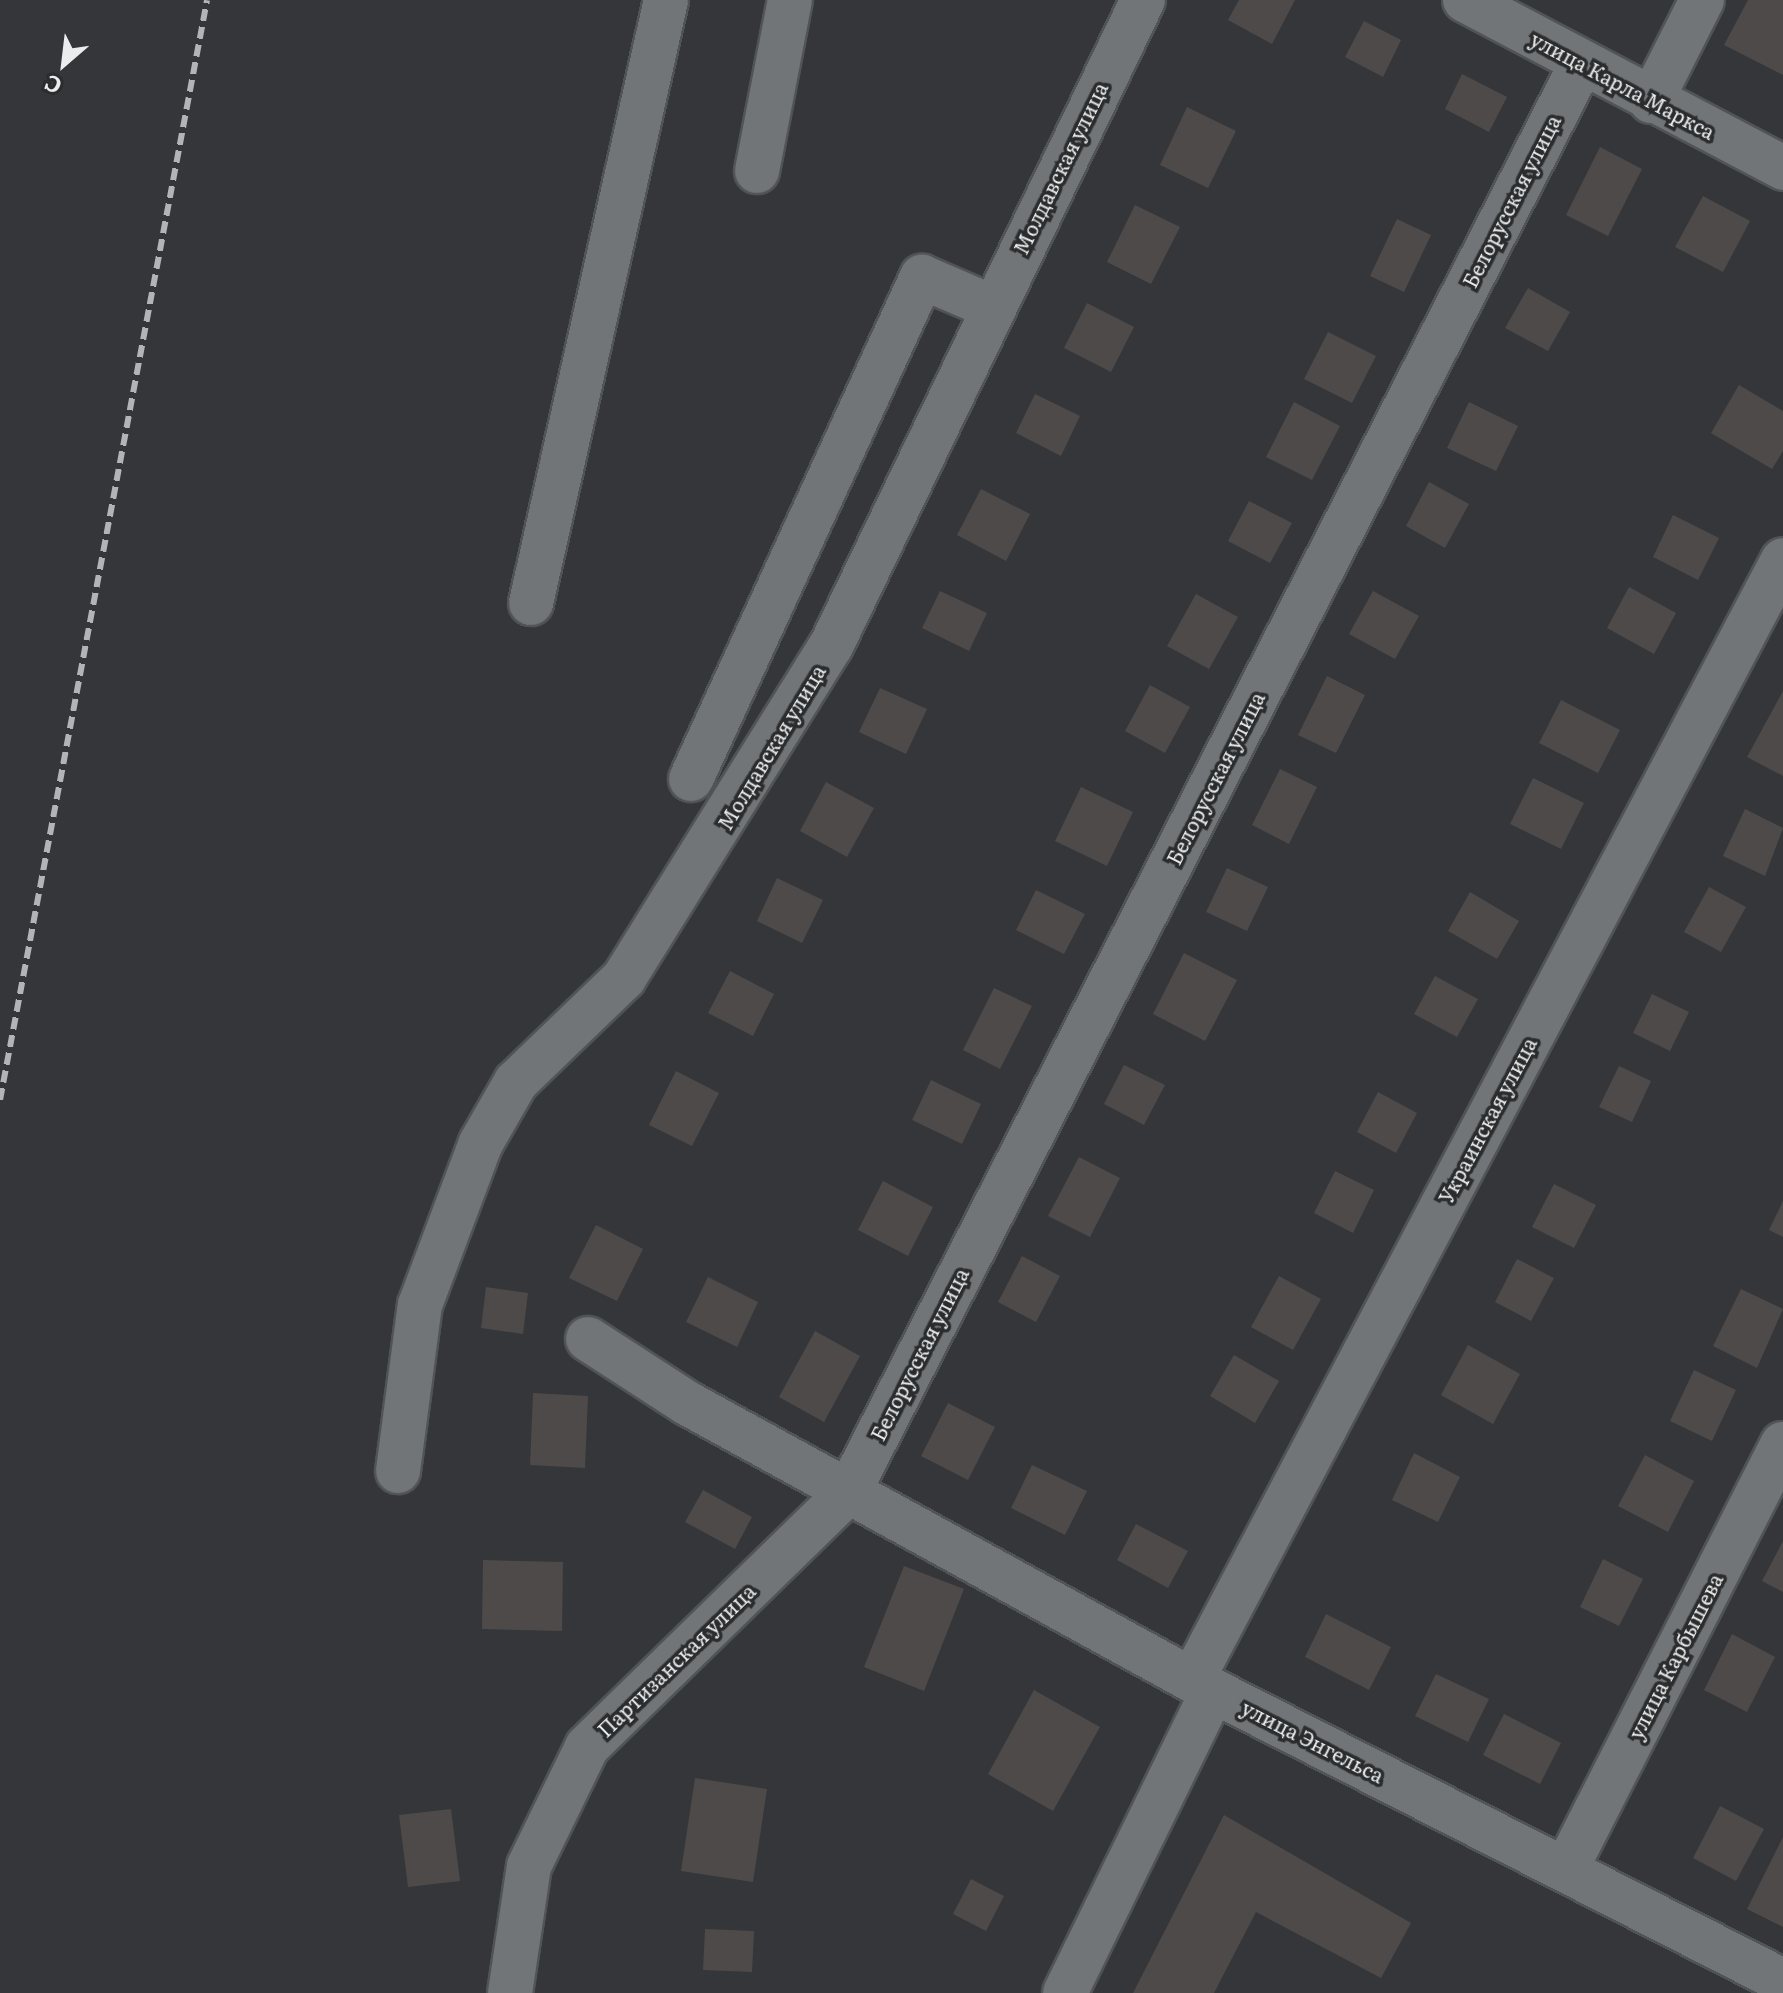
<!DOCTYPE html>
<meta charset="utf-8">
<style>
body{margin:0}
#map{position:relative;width:1783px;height:1993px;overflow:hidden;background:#343639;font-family:Literata,serif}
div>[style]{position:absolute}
.building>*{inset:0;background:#4e4a49}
.roads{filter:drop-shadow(2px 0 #515455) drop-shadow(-2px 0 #515455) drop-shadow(0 2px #515455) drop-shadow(0 -2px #515455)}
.minor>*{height:44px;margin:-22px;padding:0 22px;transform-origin:22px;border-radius:22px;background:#727578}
.rail>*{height:6px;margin-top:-3px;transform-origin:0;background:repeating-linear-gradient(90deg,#b2b4b6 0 12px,transparent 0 18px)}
span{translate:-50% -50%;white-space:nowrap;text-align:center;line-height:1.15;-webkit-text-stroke:7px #2a2c2e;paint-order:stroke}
.street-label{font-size:20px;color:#eaeced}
.north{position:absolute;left:24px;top:24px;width:80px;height:80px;-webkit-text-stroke:6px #2a2c2e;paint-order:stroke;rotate:208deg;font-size:22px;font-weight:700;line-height:32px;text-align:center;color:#eaeced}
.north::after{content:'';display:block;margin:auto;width:28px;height:36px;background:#eaeced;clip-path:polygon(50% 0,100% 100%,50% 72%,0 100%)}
</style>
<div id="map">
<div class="building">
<i style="clip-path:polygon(1239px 0,1295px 0,1272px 44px,1228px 20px)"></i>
<i style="clip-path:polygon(1748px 0,1783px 0,1783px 75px,1724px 45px)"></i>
<i style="clip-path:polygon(1364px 21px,1401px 40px,1383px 77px,1345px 57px)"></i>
<i style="clip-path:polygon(1462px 74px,1507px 97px,1489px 132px,1445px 109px)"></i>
<i style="clip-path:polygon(1187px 107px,1236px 131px,1208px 188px,1160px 165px)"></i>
<i style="clip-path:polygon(1600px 147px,1642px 169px,1608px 236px,1566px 215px)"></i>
<i style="clip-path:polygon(1703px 196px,1750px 221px,1723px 272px,1675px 247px)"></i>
<i style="clip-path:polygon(1135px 205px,1180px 227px,1151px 284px,1107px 262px)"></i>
<i style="clip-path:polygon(1397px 219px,1431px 235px,1404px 292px,1370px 276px)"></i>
<i style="clip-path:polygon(1528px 288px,1570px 312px,1548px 351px,1505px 328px)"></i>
<i style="clip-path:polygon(1087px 303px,1134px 327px,1111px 372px,1064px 348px)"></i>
<i style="clip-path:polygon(1328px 332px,1376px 356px,1352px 403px,1304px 379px)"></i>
<i style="clip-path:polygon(1739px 385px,1783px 411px,1783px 451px,1772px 469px,1711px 433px)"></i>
<i style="clip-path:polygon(1035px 394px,1080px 416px,1061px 456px,1016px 433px)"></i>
<i style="clip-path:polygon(1294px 402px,1340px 426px,1312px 480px,1266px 457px)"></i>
<i style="clip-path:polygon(1469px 402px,1518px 426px,1496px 471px,1447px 448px)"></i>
<i style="clip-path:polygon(1429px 482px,1469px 504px,1445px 548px,1406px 526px)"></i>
<i style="clip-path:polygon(981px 489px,1030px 514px,1006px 561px,957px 535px)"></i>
<i style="clip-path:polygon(1249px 501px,1292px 523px,1270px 563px,1228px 541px)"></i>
<i style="clip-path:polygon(1673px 515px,1719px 538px,1698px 580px,1653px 557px)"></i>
<i style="clip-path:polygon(1629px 587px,1676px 613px,1654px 654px,1607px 628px)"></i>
<i style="clip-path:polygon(940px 591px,987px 613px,969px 651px,922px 628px)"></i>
<i style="clip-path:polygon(1373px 591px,1419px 616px,1395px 659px,1349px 634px)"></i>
<i style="clip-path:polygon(1196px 594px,1238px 617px,1209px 669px,1167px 646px)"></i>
<i style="clip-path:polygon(1327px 676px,1365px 695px,1336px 753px,1298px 735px)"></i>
<i style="clip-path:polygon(1150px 685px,1190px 707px,1165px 753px,1125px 731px)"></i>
<i style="clip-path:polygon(880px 688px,927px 709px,906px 754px,859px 732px)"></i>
<i style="clip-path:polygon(1783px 691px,1783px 776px,1747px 757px)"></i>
<i style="clip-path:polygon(1561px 700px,1620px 730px,1598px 773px,1539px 743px)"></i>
<i style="clip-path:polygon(1280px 769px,1317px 787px,1289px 844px,1252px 825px)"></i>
<i style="clip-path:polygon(1533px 778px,1584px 803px,1561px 849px,1510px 824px)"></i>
<i style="clip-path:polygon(826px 782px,874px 808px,847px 857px,800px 831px)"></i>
<i style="clip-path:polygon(1081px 787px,1133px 812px,1107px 866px,1055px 841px)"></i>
<i style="clip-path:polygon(1745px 809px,1783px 828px,1765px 876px,1723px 856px)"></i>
<i style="clip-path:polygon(1227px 868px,1268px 887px,1247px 931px,1206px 912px)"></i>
<i style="clip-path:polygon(777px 878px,823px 900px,802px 943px,757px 921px)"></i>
<i style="clip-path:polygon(1709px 887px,1746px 907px,1721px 952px,1684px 932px)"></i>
<i style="clip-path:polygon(1036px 890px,1085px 914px,1064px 954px,1016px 930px)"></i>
<i style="clip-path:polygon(1470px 892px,1519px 921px,1497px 959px,1448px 931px)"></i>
<i style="clip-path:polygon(1184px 953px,1237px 980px,1205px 1041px,1153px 1014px)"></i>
<i style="clip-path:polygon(730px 971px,774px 994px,753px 1036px,708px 1013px)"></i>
<i style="clip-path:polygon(1435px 976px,1478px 999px,1457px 1037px,1414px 1014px)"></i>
<i style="clip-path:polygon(994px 988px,1032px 1006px,1000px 1069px,963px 1050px)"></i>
<i style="clip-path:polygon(1652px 994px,1689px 1012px,1670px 1051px,1633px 1033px)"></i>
<i style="clip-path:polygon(1124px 1065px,1165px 1085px,1144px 1125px,1104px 1104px)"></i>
<i style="clip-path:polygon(1619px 1066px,1651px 1081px,1632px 1122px,1599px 1107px)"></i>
<i style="clip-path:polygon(676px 1071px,719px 1093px,692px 1146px,649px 1125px)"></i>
<i style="clip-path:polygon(931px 1080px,981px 1104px,962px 1144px,912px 1120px)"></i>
<i style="clip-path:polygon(1378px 1092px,1417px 1113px,1396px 1153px,1357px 1132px)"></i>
<i style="clip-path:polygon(1079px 1157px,1120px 1178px,1090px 1237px,1048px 1216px)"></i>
<i style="clip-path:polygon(1335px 1171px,1374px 1190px,1353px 1233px,1314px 1213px)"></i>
<i style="clip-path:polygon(883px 1181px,933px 1207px,908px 1256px,858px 1230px)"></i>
<i style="clip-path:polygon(1554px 1184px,1596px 1205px,1574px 1248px,1532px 1227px)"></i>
<i style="clip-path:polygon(1783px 1201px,1783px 1237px,1769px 1230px)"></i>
<i style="clip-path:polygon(596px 1225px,643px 1249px,617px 1301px,569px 1278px)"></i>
<i style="clip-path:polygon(1022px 1256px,1060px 1276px,1036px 1322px,998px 1302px)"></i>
<i style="clip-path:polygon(1517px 1259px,1554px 1278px,1531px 1321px,1495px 1302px)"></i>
<i style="clip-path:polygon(1279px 1276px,1321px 1299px,1293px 1350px,1251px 1327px)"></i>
<i style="clip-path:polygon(708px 1277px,758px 1302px,737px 1347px,686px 1322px)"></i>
<i style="clip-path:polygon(486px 1287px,528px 1293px,523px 1334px,481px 1328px)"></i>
<i style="clip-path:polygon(1741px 1289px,1783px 1309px,1757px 1368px,1713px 1346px)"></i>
<i style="clip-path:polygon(815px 1331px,860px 1356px,824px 1422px,779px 1397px)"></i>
<i style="clip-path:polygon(1468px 1345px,1520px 1374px,1493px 1424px,1441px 1395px)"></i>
<i style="clip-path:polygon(1234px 1355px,1279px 1381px,1255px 1423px,1210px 1396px)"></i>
<i style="clip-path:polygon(1694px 1370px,1736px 1390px,1712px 1441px,1670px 1421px)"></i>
<i style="clip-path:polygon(533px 1393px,588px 1396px,585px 1468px,530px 1465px)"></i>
<i style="clip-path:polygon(948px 1403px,995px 1427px,968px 1480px,921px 1456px)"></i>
<i style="clip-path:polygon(1414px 1453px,1460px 1477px,1438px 1522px,1392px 1500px)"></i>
<i style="clip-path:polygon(1645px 1455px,1694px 1481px,1668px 1532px,1618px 1506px)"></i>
<i style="clip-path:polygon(1032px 1465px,1087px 1491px,1065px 1535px,1011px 1508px)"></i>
<i style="clip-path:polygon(703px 1490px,752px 1517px,735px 1549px,685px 1522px)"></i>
<i style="clip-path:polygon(1136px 1524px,1188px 1551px,1168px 1588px,1117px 1560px)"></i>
<i style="clip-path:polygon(1783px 1541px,1783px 1592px,1762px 1581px)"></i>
<i style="clip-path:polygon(1603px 1559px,1643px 1579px,1619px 1626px,1580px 1607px)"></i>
<i style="clip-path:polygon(483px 1560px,563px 1562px,562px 1631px,482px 1629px)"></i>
<i style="clip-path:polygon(904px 1566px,964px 1589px,924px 1691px,864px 1667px)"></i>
<i style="clip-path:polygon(1326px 1614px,1391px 1647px,1369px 1690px,1305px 1657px)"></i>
<i style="clip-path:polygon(1732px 1634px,1775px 1657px,1747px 1712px,1704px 1690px)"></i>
<i style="clip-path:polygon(1436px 1674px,1489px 1699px,1468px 1742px,1415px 1716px)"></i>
<i style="clip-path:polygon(1034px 1690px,1100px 1727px,1053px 1811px,988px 1774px)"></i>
<i style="clip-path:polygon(1504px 1714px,1561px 1743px,1540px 1784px,1483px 1755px)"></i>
<i style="clip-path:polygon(695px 1778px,767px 1789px,753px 1882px,681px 1871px)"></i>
<i style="clip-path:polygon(1720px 1806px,1764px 1829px,1736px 1881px,1693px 1858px)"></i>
<i style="clip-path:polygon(451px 1809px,460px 1881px,408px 1887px,399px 1815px)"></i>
<i style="clip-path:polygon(1224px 1815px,1411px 1923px,1381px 1978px,1256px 1912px,1214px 1993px,1133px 1993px)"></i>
<i style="clip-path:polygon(1783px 1837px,1783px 1927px,1747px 1909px)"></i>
<i style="clip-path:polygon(971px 1879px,1004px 1896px,986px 1931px,953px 1914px)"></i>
<i style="clip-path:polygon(705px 1929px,754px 1931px,752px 1972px,703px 1970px)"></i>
</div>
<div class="roads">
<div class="minor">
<i style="left:1465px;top:0;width:360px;rotate:27.8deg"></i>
<i style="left:1651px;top:101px;width:113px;rotate:-63.2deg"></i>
<i style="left:757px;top:171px;width:174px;rotate:-79.1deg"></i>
<i style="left:531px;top:603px;width:618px;rotate:-77.38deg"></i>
<i style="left:691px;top:779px;width:553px;rotate:-65.29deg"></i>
<i style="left:922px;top:277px;width:76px;rotate:23.2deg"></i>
<i style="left:588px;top:1339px;width:118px;rotate:32.9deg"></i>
<i style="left:687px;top:1403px;width:576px;rotate:28.75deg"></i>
<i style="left:1192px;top:1680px;width:663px;rotate:26.99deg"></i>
<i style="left:398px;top:1471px;width:167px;rotate:-82.5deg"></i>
<i style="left:420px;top:1305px;width:173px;rotate:-69.4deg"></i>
<i style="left:481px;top:1143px;width:70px;rotate:-60.2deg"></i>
<i style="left:516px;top:1082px;width:150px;rotate:-43.9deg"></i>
<i style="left:624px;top:978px;width:391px;rotate:-58.1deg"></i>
<i style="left:831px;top:646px;width:717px;rotate:-64.22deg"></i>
<i style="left:1192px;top:1680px;width:1266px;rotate:-62.18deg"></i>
<i style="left:1566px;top:1869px;width:477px;rotate:-63deg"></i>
<i style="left:510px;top:1993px;width:128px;rotate:-81.5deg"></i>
<i style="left:529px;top:1866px;width:132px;rotate:-64deg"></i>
<i style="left:587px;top:1747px;width:366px;rotate:-44.3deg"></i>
<i style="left:849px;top:1491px;width:1603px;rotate:-62.83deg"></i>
<i style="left:1065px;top:1993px;width:336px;rotate:-63.9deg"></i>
</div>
</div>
<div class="rail">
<i style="left:0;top:1100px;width:1119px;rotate:-79.34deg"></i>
</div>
<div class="street-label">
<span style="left:1623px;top:85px;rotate:28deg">улица Карла Маркса</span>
<span style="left:1060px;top:168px;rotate:-64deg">Молдавская улица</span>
<span style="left:1511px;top:201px;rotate:-63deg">Белорусская улица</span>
<span style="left:771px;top:747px;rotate:-59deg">Молдавская улица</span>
<span style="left:1215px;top:778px;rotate:-63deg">Белорусская улица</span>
<span style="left:1487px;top:1120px;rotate:-62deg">Украинская улица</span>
<span style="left:919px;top:1354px;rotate:-63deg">Белорусская улица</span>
<span style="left:1675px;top:1656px;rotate:-63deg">улица Карбышева</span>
<span style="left:676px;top:1660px;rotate:-44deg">Партизанская улица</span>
<span style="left:1313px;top:1741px;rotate:27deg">улица Энгельса</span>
</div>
<div class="north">С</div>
</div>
